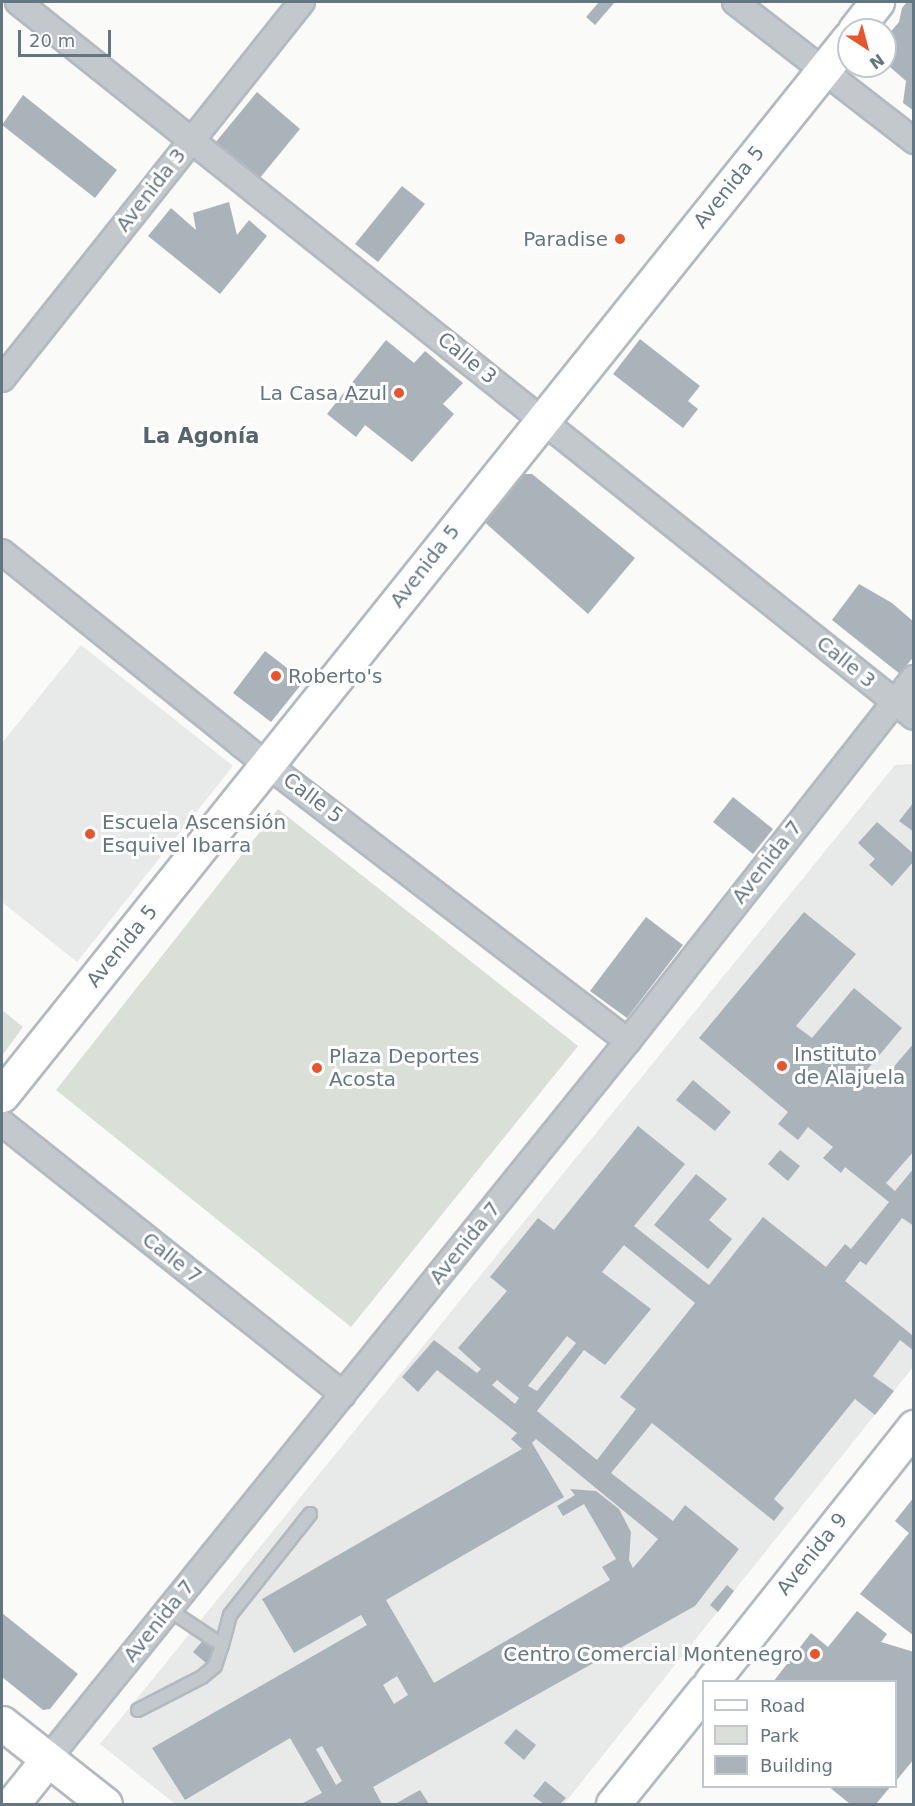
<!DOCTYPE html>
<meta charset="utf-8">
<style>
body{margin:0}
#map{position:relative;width:915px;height:1806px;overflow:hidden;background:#fafaf8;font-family:"DejaVu Sans",sans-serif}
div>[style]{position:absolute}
.built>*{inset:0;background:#e8e9e9}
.green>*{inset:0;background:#dadfd7}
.building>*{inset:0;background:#aab3b9}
.roads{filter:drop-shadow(2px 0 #b3babf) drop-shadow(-2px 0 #b3babf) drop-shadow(0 2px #b3babf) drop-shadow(0 -2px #b3babf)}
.lane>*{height:12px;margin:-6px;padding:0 6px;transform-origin:6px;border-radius:6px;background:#c3c8cc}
.street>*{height:24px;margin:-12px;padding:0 12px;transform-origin:12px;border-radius:12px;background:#c3c8cc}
.secondary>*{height:33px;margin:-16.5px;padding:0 16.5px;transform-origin:16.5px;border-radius:16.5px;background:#fff}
.primary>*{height:33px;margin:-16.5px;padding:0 16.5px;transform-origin:16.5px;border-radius:16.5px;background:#fff}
.dots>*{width:16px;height:16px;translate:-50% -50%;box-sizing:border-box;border:3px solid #fff;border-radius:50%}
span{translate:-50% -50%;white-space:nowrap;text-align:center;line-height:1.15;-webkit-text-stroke:6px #fff;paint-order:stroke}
.street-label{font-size:20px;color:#657683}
.poi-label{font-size:20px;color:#657683}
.right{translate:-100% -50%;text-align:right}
.left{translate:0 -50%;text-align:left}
.neighbourhood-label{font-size:21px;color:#57646e;font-weight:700}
.frame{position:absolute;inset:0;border:3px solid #657683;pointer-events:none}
.legend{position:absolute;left:702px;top:1680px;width:195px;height:108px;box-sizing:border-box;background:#fff;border:2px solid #c1c8cd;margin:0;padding:8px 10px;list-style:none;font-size:18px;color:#657683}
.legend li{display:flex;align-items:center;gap:12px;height:30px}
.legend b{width:30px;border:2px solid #c1c8cd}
.north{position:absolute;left:837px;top:18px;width:60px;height:60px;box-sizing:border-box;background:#fff;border:2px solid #c1c8cd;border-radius:50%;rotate:144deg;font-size:16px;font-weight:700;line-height:24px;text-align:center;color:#657683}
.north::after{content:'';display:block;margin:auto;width:21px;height:27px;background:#e4572e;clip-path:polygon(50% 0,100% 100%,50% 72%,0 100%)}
.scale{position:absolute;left:18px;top:30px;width:93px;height:27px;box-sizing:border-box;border:3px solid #657683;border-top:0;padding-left:8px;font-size:18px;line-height:21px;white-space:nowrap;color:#657683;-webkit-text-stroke:4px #fff;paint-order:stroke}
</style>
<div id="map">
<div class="built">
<i style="clip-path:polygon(81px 645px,233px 766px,77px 962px,2px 902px,2px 743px)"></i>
<i style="clip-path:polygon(913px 764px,913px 1367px,564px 1804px,175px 1804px,100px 1744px,895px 765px)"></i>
</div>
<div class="green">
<i style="clip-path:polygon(278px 809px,578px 1046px,351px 1327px,56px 1090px)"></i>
<i style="clip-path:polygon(2px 1010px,23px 1027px,2px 1056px)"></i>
</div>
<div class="building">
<i style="clip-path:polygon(599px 2px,615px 2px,595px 25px,586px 17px)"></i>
<i style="clip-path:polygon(907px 2px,914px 2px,914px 111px,903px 103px,906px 81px,890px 67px,885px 70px,882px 66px,885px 66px,885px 58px,893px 45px,887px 36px,899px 22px,902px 8px)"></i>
<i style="clip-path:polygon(257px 92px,300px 129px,259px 179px,215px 143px)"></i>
<i style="clip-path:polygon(23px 95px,117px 170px,95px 198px,2px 125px)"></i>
<i style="clip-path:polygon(402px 186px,425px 204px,378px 262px,355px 244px)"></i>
<i style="clip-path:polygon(229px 202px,237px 235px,249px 220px,267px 236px,220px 294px,148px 236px,171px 208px,196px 230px,193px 213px)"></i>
<i style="clip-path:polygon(640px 339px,700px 386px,688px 401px,698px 409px,683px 428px,613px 374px)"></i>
<i style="clip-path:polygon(386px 340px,414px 363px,425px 351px,463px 383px,443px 404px,454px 414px,412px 462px,365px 425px,356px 437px,327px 414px)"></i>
<i style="clip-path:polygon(517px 474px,532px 474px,635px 558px,588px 614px,481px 519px)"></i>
<i style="clip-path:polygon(859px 584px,892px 603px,914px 622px,914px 656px,900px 674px,832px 620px)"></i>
<i style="clip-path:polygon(265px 651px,304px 681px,271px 722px,233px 693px)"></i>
<i style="clip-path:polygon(733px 797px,773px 829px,753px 854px,713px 822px)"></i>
<i style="clip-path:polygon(914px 802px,914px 832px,899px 821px)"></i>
<i style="clip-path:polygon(877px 822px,914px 854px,914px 861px,892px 886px,869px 865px,875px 859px,858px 843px)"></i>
<i style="clip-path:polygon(evenodd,804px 912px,856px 954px,796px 1026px,812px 1038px,854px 988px,902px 1028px,861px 1077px,875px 1089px,914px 1043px,914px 1151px,886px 1183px,895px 1191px,914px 1168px,914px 1226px,902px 1218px,866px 1265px,860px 1261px,845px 1281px,912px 1335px,914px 1333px,914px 1351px,900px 1340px,873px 1376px,894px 1391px,875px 1415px,855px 1399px,774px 1499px,784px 1508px,774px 1521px,652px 1423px,611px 1473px,673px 1521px,685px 1505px,739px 1549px,695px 1606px,373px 1787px,382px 1804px,301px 1804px,322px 1793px,290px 1738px,185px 1800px,152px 1748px,367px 1625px,361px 1615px,294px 1653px,262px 1599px,522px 1449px,511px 1439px,517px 1433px,437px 1370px,418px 1392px,402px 1377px,434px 1340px,477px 1373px,481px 1369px,458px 1348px,507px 1291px,490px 1277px,538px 1218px,554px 1230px,638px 1126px,685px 1164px,634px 1226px,709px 1285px,763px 1217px,826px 1267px,845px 1244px,851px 1249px,889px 1202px,845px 1167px,841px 1173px,823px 1158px,833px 1147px,808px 1127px,798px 1140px,778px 1124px,788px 1112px,699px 1038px,804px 912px,624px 1245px,695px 1303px,620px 1397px,636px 1409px,597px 1460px,537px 1411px,584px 1350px,605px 1365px,651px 1309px,602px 1272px,624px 1245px,804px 912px,567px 1336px,576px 1343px,537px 1391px,528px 1386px,567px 1336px,804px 912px,497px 1380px,519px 1398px,515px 1404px,492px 1385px,497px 1380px,804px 912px,536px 1439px,658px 1539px,633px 1568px,629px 1560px,631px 1532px,619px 1509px,596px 1491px,570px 1489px,575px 1495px,557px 1506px,563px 1516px,584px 1504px,616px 1559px,602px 1567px,610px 1580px,434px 1683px,386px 1600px,564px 1497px,532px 1443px,536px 1439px,804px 912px,397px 1676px,408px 1695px,394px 1704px,383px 1685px,397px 1676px,804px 912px,322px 1746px,342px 1781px,336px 1785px,316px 1749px,322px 1746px)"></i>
<i style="clip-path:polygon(646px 917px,683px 945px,627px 1018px,590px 991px)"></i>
<i style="clip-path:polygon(693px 1080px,731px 1112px,715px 1131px,676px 1100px)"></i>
<i style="clip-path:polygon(780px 1150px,800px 1166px,788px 1181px,768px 1164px)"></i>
<i style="clip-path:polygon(696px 1174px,727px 1199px,709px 1220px,732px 1239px,708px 1269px,654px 1225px)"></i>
<i style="clip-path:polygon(914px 1497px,914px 1636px,860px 1594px,909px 1533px,895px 1521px)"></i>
<i style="clip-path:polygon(727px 1585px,734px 1591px,718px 1612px,710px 1605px)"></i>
<i style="clip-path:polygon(857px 1611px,887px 1634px,881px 1642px,914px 1652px,914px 1759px,896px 1781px,896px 1682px,773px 1682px,811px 1633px,828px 1647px)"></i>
<i style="clip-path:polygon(2px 1613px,78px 1674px,50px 1709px,43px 1710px,2px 1677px)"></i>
<i style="clip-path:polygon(205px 1638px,218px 1648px,206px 1663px,193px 1652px)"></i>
<i style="clip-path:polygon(516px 1729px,536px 1745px,524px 1760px,504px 1743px)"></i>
<i style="clip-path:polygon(545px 1781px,566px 1798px,560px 1804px,544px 1804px,533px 1796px)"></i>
<i style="clip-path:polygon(828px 1786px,891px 1786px,876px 1804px,850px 1804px)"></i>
<i style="clip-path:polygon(420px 1790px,429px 1804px,395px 1804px)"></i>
</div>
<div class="roads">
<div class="lane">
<i style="left:222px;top:1645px;width:31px;rotate:-75deg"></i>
<i style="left:230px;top:1615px;width:129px;rotate:-51.6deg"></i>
<i style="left:138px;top:1710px;width:72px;rotate:-27.3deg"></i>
<i style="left:202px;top:1677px;width:17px;rotate:-40deg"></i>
<i style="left:215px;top:1666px;width:22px;rotate:-72deg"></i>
<i style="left:222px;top:1645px;width:65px;rotate:-146.3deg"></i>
</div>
<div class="street">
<i style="left:18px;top:2px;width:1146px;rotate:38.59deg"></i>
<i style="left:735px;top:2px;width:227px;rotate:37.8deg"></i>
<i style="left:2px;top:379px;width:482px;rotate:-51.5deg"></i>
<i style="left:2px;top:552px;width:309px;rotate:38.8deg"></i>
<i style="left:243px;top:746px;width:485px;rotate:37.5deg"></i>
<i style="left:2px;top:1123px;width:436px;rotate:38.5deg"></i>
<i style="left:47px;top:1760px;width:924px;rotate:-51.06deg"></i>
<i style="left:628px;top:1041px;width:462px;rotate:-51.8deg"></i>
</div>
<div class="secondary">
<i style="left:855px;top:30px;width:36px;rotate:-52deg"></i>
<i style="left:2px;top:1095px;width:1354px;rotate:-51.29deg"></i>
<i style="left:12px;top:1804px;width:56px;rotate:-51.5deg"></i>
</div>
<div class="primary">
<i style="left:711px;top:1682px;width:326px;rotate:-51.5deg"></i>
<i style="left:2px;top:1723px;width:131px;rotate:38.2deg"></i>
<i style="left:613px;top:1804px;width:145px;rotate:-51.2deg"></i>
</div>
</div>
<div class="dots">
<i style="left:620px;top:239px;background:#e4572e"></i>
<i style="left:399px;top:393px;background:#e4572e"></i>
<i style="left:276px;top:676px;background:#e4572e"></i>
<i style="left:90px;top:834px;background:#e4572e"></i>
<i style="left:782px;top:1066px;background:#e4572e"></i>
<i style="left:317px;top:1068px;background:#e4572e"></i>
<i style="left:815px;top:1654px;background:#e4572e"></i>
</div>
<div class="street-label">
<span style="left:729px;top:187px;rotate:-51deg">Avenida 5</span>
<span style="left:151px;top:190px;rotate:-52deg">Avenida 3</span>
<span style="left:467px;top:358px;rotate:39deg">Calle 3</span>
<span style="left:425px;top:566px;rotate:-52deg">Avenida 5</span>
<span style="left:846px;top:662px;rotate:39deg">Calle 3</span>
<span style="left:313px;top:798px;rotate:37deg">Calle 5</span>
<span style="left:767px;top:862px;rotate:-52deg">Avenida 7</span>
<span style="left:122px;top:946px;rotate:-51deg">Avenida 5</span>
<span style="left:465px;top:1243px;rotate:-51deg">Avenida 7</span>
<span style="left:172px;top:1258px;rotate:38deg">Calle 7</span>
<span style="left:812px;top:1554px;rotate:-51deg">Avenida 9</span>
<span style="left:159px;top:1621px;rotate:-51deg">Avenida 7</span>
</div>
<div class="poi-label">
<span class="right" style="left:608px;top:239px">Paradise</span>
<span class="right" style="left:387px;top:393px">La Casa Azul</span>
<span class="left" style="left:288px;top:676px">Roberto's</span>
<span class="left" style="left:102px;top:834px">Escuela Ascensión<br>Esquivel Ibarra</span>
<span class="left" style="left:794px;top:1066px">Instituto<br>de Alajuela</span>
<span class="left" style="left:329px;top:1068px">Plaza Deportes<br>Acosta</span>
<span class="right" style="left:803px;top:1654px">Centro Comercial Montenegro</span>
</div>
<div class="neighbourhood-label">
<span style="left:201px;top:436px">La Agonía</span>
</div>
<div class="frame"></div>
<ul class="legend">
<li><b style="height:8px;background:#fff"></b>Road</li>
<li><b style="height:16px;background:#dadfd7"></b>Park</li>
<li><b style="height:16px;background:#aab3b9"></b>Building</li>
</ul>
<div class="north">N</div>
<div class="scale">20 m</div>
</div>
